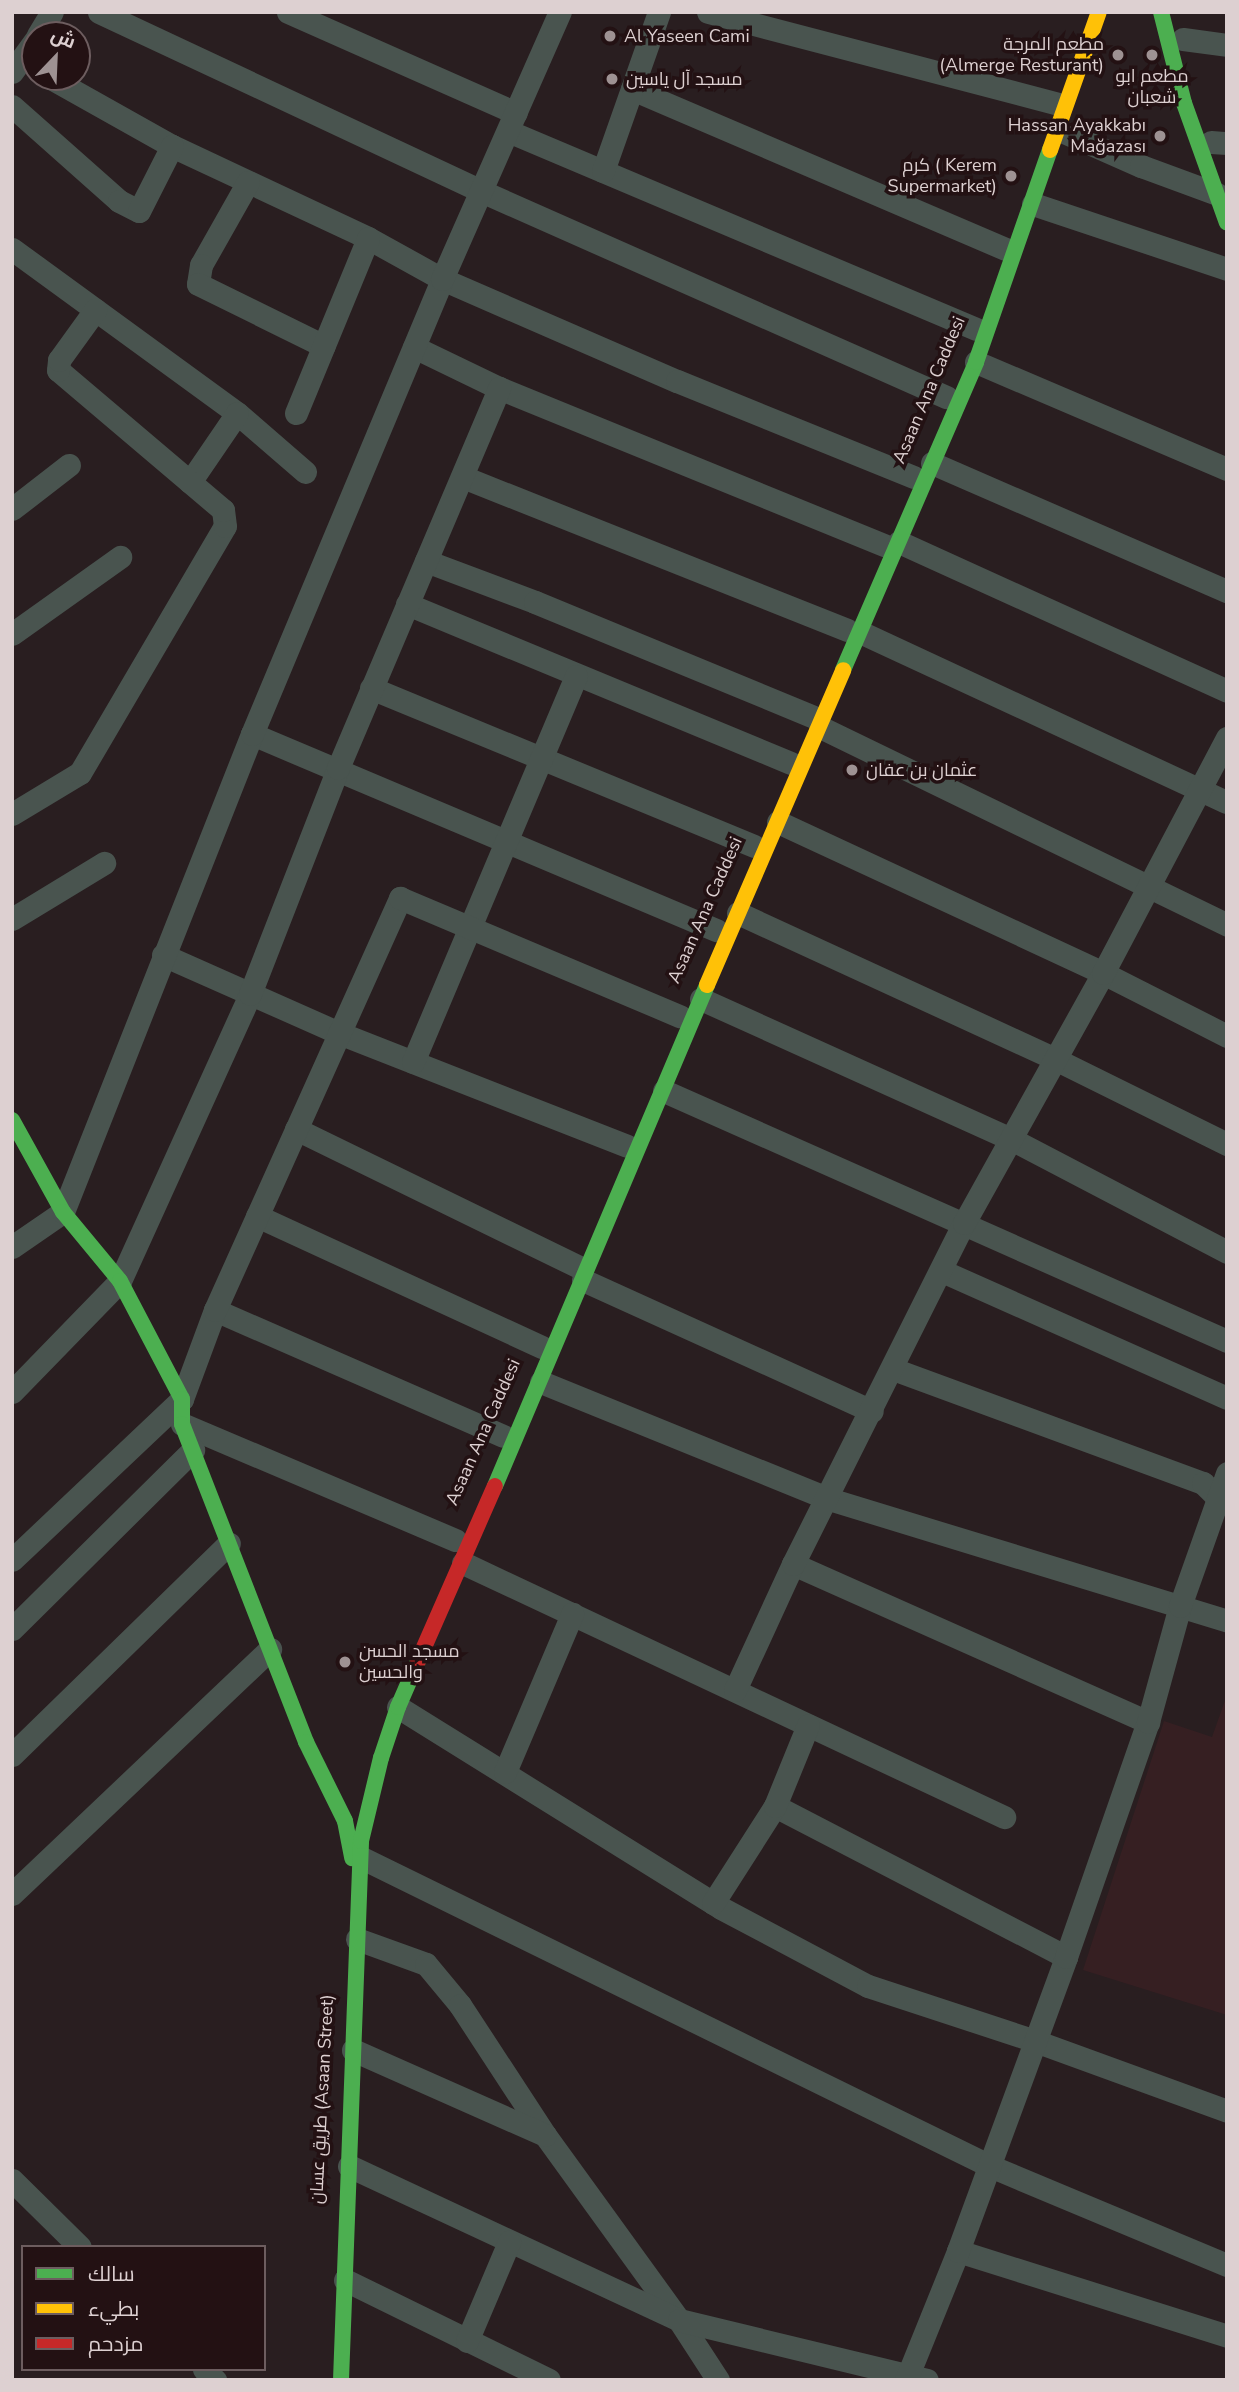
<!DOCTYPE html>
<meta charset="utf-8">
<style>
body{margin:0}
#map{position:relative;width:1239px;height:2392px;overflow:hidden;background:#291e20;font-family:"Nunito Sans",Cairo,sans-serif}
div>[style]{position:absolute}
.built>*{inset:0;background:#361f22}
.street>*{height:23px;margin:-11.5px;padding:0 11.5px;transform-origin:11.5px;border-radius:11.5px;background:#49544f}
.fast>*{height:16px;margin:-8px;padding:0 8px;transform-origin:8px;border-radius:8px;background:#4caf50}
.slow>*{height:16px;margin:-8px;padding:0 8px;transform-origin:8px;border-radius:8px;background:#ffc107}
.jam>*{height:16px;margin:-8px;padding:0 8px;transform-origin:8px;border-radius:8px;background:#c62828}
.dots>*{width:19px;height:19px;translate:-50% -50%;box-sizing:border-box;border:4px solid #231113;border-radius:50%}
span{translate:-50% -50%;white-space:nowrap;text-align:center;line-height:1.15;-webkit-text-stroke:7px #231113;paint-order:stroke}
.poi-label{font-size:18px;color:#ddd0d1}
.left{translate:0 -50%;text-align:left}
.right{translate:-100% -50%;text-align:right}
.street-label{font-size:18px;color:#ddd0d1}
.frame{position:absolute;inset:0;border:14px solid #ddd0d1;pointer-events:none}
.legend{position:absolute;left:21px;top:2245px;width:245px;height:126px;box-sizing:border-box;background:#231113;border:2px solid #6d5d5f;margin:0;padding:9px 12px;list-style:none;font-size:21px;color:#ddd0d1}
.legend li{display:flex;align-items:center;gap:14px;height:35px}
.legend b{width:35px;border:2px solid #6d5d5f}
.north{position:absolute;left:21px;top:21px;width:70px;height:70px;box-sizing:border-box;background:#231113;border:2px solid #6d5d5f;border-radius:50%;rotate:23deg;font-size:19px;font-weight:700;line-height:28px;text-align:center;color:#ddd0d1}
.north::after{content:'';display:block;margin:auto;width:24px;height:32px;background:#9e9293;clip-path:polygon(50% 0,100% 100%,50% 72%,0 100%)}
</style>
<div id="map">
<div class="built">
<i style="clip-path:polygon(1227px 1695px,1227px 2015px,1083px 1970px,1164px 1721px,1212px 1737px)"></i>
</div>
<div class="street">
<i style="left:99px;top:12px;width:422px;rotate:25.1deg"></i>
<i style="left:481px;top:191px;width:509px;rotate:23.89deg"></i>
<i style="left:288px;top:12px;width:249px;rotate:23.9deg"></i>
<i style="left:708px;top:12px;width:360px;rotate:14.7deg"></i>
<i style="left:38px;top:35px;width:27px;rotate:-59deg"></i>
<i style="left:1183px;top:39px;width:44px;rotate:7.8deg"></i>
<i style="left:12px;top:72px;width:39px;rotate:-54deg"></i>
<i style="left:49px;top:77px;width:141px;rotate:29.3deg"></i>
<i style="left:172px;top:146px;width:217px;rotate:25.1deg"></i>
<i style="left:368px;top:238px;width:85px;rotate:29deg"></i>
<i style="left:442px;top:279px;width:256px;rotate:23.5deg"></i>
<i style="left:677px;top:381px;width:255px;rotate:22.1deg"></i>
<i style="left:632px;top:89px;width:406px;rotate:23.2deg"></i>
<i style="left:12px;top:106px;width:143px;rotate:41.6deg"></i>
<i style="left:119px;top:201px;width:22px;rotate:27deg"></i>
<i style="left:139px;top:211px;width:73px;rotate:-63.1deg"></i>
<i style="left:1057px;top:129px;width:92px;rotate:23.8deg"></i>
<i style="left:1141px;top:166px;width:81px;rotate:20.2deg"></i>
<i style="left:508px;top:131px;width:508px;rotate:22.93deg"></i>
<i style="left:1211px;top:142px;width:16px;rotate:4deg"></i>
<i style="left:603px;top:171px;width:169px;rotate:-70.6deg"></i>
<i style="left:248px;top:182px;width:95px;rotate:119.5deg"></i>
<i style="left:201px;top:265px;width:19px;rotate:99deg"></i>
<i style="left:198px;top:284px;width:140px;rotate:26.2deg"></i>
<i style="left:1033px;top:204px;width:205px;rotate:18.5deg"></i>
<i style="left:12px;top:249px;width:278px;rotate:36.1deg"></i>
<i style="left:237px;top:413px;width:90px;rotate:40.9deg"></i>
<i style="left:414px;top:347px;width:94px;rotate:25.8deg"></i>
<i style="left:499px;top:388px;width:416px;rotate:22.2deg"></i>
<i style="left:976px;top:362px;width:273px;rotate:23.1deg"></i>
<i style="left:296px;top:413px;width:189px;rotate:-67.6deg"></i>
<i style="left:932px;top:463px;width:322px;rotate:23.5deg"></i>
<i style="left:463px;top:477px;width:413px;rotate:21.7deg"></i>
<i style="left:190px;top:482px;width:83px;rotate:-55.7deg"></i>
<i style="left:12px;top:509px;width:72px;rotate:-37.7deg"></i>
<i style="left:899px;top:542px;width:360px;rotate:24.4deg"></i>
<i style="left:426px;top:561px;width:116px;rotate:20.6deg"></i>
<i style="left:535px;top:602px;width:300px;rotate:22.4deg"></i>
<i style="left:407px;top:604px;width:415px;rotate:22.5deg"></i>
<i style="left:860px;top:632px;width:404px;rotate:24.9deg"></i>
<i style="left:12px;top:634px;width:133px;rotate:-35.5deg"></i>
<i style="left:371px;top:688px;width:414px;rotate:22.4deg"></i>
<i style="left:820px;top:727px;width:453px;rotate:25.9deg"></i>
<i style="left:252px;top:734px;width:504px;rotate:22.9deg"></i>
<i style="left:12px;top:814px;width:79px;rotate:-31.1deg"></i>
<i style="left:80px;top:773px;width:286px;rotate:-59.6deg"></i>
<i style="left:225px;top:526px;width:16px;rotate:-97deg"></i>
<i style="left:223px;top:510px;width:216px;rotate:-139.7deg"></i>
<i style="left:58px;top:370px;width:10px;rotate:-84deg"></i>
<i style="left:59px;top:360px;width:62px;rotate:-54.2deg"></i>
<i style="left:778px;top:822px;width:358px;rotate:24.9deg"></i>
<i style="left:1103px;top:973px;width:139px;rotate:26.9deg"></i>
<i style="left:738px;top:913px;width:349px;rotate:24.7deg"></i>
<i style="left:1055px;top:1059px;width:192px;rotate:26.3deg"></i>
<i style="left:12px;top:919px;width:108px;rotate:-31.3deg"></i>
<i style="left:163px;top:955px;width:193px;rotate:23.9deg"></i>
<i style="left:339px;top:1033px;width:309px;rotate:21.4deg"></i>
<i style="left:701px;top:999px;width:340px;rotate:24.3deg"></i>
<i style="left:1011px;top:1139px;width:244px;rotate:27.6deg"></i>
<i style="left:413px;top:1062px;width:419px;rotate:-67.1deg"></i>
<i style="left:664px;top:1091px;width:616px;rotate:23.94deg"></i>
<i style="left:296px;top:1129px;width:313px;rotate:26deg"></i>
<i style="left:257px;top:1216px;width:314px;rotate:24.7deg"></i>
<i style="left:12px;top:1247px;width:62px;rotate:-34.5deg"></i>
<i style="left:63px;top:1212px;width:514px;rotate:-68.43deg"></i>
<i style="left:252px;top:734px;width:493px;rotate:-67.3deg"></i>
<i style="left:442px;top:279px;width:292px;rotate:-66.2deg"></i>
<i style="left:942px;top:1271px;width:312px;rotate:24deg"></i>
<i style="left:583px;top:1280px;width:317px;rotate:24.4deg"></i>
<i style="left:215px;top:1310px;width:314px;rotate:23.6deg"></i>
<i style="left:893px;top:1369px;width:330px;rotate:20.2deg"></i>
<i style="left:1203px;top:1483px;width:21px;rotate:45deg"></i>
<i style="left:1218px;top:1498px;width:9px;rotate:18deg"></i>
<i style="left:541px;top:1382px;width:311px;rotate:22.1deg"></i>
<i style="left:829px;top:1499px;width:416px;rotate:17deg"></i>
<i style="left:12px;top:1392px;width:155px;rotate:-45.8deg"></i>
<i style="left:120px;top:1281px;width:315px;rotate:-65.6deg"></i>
<i style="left:250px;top:994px;width:243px;rotate:-68.7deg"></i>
<i style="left:338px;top:768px;width:413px;rotate:-67deg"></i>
<i style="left:182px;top:1424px;width:297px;rotate:23deg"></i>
<i style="left:12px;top:1560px;width:234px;rotate:-43.4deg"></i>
<i style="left:182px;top:1399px;width:95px;rotate:-69.7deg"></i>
<i style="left:215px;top:1310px;width:452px;rotate:-65.8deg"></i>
<i style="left:400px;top:898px;width:304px;rotate:22.9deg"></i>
<i style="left:463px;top:1563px;width:598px;rotate:25.15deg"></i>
<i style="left:793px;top:1564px;width:389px;rotate:24deg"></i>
<i style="left:12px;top:1629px;width:255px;rotate:-44.7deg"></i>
<i style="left:735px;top:1690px;width:139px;rotate:-65.3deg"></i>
<i style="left:793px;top:1564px;width:381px;rotate:-63.4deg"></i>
<i style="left:964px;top:1223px;width:286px;rotate:-60.9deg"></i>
<i style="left:1103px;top:973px;width:266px;rotate:-62.2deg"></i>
<i style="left:398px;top:1707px;width:380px;rotate:31.9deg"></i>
<i style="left:721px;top:1908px;width:166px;rotate:28deg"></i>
<i style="left:868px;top:1986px;width:176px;rotate:18.2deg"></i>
<i style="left:1035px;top:2041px;width:204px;rotate:20deg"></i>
<i style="left:12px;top:1755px;width:303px;rotate:-44.3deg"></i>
<i style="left:505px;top:1772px;width:172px;rotate:-67deg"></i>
<i style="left:775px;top:1806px;width:328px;rotate:27.4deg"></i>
<i style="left:360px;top:1857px;width:702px;rotate:26.13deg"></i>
<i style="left:990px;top:2166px;width:257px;rotate:22.7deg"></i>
<i style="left:12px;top:1894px;width:356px;rotate:-43.5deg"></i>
<i style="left:713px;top:1903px;width:115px;rotate:-57.4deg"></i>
<i style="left:775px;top:1806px;width:87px;rotate:-67.8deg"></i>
<i style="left:357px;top:1939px;width:73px;rotate:19.9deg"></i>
<i style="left:426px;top:1964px;width:53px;rotate:50.3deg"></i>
<i style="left:460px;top:2005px;width:155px;rotate:56.8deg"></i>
<i style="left:545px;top:2135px;width:228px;rotate:54.1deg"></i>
<i style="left:679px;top:2320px;width:72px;rotate:57deg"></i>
<i style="left:353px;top:2050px;width:210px;rotate:23.9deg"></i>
<i style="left:349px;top:2166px;width:364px;rotate:25deg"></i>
<i style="left:679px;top:2320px;width:255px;rotate:13.6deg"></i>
<i style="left:12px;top:2180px;width:95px;rotate:44.6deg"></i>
<i style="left:958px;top:2251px;width:282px;rotate:17.5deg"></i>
<i style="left:345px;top:2280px;width:227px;rotate:26.1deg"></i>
<i style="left:467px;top:2341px;width:108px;rotate:-67deg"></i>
<i style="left:204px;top:2369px;width:16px;rotate:45deg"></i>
<i style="left:906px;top:2380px;width:139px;rotate:-68deg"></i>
<i style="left:958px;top:2251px;width:313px;rotate:-69.8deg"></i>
<i style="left:1066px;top:1957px;width:249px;rotate:-70.8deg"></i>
<i style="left:1148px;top:1722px;width:120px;rotate:-74.6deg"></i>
<i style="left:1180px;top:1606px;width:141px;rotate:-70.5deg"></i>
</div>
<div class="fast">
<i style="left:1161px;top:12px;width:94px;rotate:75.8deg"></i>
<i style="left:1184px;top:103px;width:127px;rotate:70.3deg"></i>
<i style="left:843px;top:670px;width:335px;rotate:-66.6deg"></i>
<i style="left:976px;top:362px;width:225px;rotate:-70.8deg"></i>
<i style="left:12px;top:1120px;width:105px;rotate:61deg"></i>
<i style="left:63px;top:1212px;width:89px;rotate:50.4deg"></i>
<i style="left:120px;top:1281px;width:133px;rotate:62.3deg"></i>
<i style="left:182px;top:1399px;width:25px;rotate:90deg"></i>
<i style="left:182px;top:1424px;width:341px;rotate:68.7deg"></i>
<i style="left:306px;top:1742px;width:88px;rotate:63.7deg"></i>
<i style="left:345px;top:1821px;width:38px;rotate:79deg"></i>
<i style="left:495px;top:1486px;width:544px;rotate:-67.06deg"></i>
<i style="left:341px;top:2380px;width:539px;rotate:-87.87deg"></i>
<i style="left:361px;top:1841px;width:85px;rotate:-76.5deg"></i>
<i style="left:381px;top:1758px;width:54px;rotate:-71.6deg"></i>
<i style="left:398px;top:1707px;width:50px;rotate:-66.5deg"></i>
</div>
<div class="slow">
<i style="left:1050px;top:150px;width:146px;rotate:-70.5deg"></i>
<i style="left:707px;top:985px;width:343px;rotate:-66.6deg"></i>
</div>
<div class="jam">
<i style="left:418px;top:1661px;width:191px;rotate:-66.3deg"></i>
</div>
<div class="dots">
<i style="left:610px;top:36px;background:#9e9293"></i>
<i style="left:1118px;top:55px;background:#9e9293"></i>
<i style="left:1152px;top:55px;background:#9e9293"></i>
<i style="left:612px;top:79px;background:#9e9293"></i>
<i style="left:1160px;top:136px;background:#9e9293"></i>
<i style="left:1011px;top:176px;background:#9e9293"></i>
<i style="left:852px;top:770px;background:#9e9293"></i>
<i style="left:345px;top:1662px;background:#9e9293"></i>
</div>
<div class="poi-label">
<span class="left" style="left:624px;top:36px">Al Yaseen Cami</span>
<span class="right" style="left:1104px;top:55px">مطعم المرجة<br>(Almerge Resturant)</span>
<span style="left:1152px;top:87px">مطعم ابو<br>شعبان</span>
<span class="left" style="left:626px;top:79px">مسجد آل ياسين</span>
<span class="right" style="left:1146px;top:136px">Hassan Ayakkabı<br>Mağazası</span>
<span class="right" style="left:997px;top:176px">كرم ( Kerem<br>Supermarket)</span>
<span class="left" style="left:866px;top:770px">عثمان بن عفان</span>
<span class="left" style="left:359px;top:1662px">مسجد الحسن<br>والحسين</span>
</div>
<div class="street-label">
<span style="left:929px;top:390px;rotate:-67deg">Asaan Ana Caddesi</span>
<span style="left:705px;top:910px;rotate:-66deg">Asaan Ana Caddesi</span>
<span style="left:483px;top:1432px;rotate:-66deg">Asaan Ana Caddesi</span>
<span style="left:322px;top:2099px;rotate:-87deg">طريق عسان (Asaan Street)</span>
</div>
<div class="frame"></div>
<ul class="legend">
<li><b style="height:9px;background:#4caf50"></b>سالك</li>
<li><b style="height:9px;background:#ffc107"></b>بطيء</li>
<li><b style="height:9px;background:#c62828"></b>مزدحم</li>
</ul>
<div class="north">ش</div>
</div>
